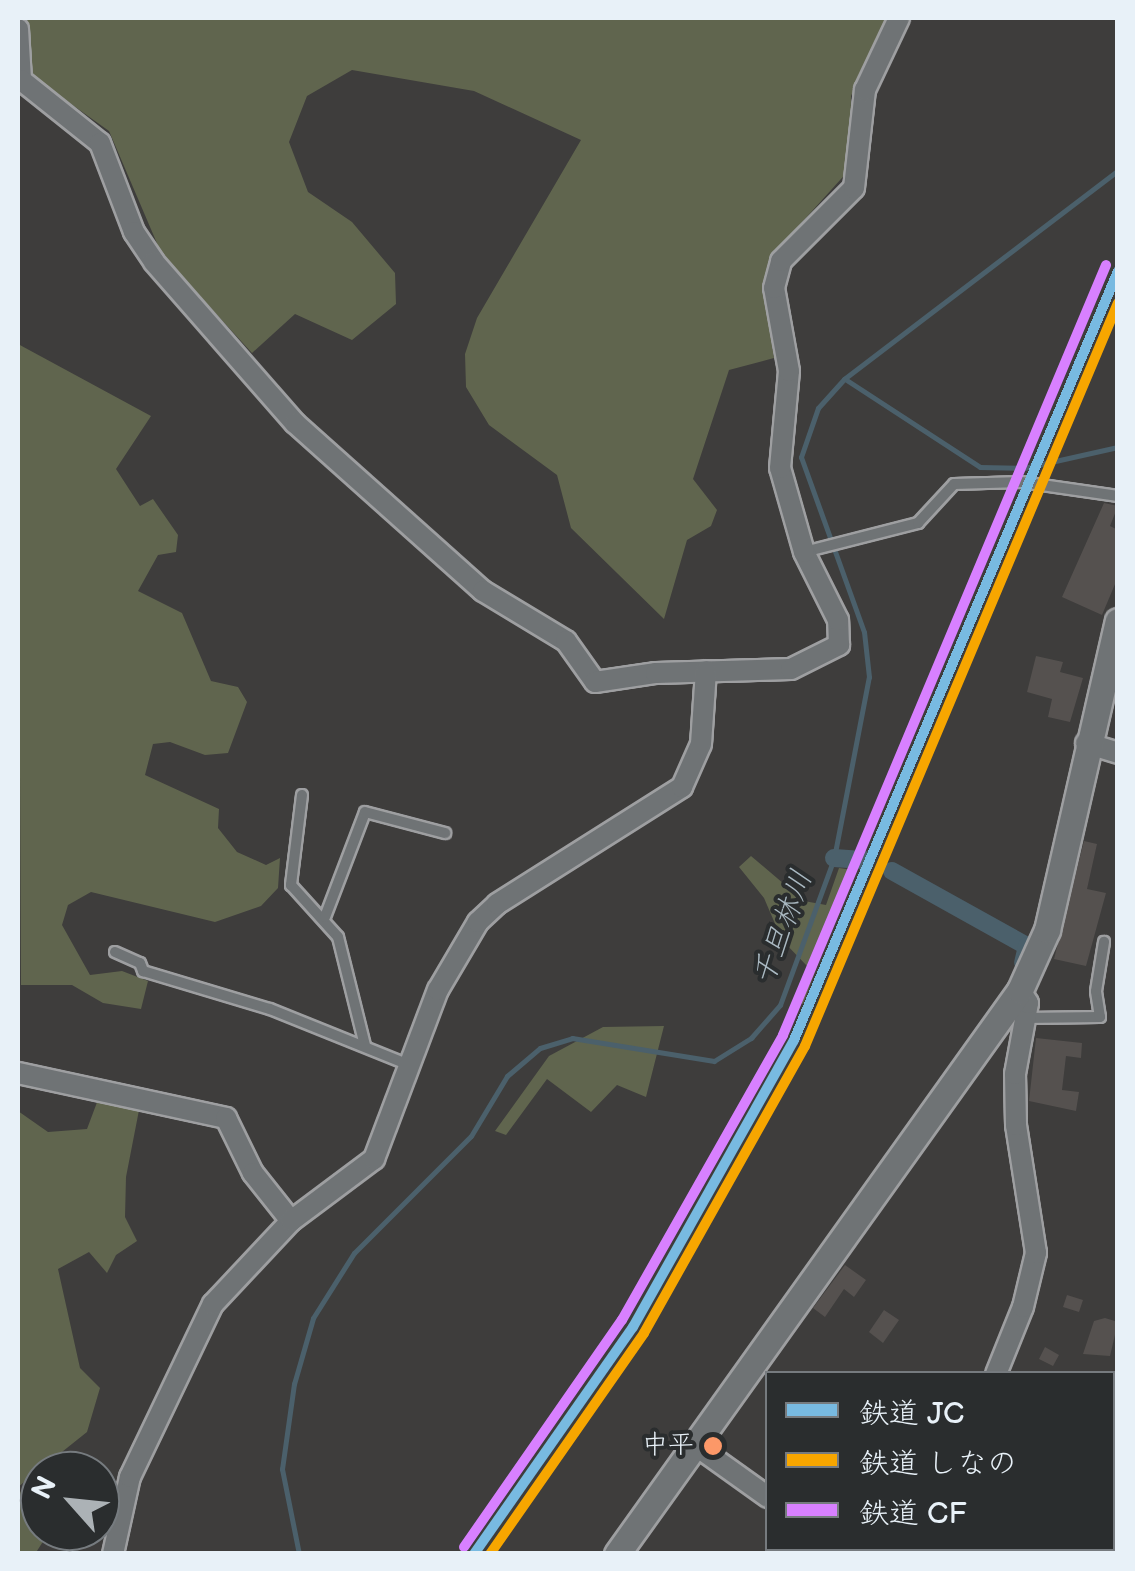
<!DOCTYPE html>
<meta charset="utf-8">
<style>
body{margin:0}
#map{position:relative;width:1135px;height:1571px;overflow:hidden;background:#3e3d3c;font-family:"Balsamiq Sans","Klee One",sans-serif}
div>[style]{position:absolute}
.green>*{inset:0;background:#60654e}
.stream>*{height:5px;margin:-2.5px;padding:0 2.5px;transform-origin:2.5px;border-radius:2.5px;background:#4b606b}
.canal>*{height:18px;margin:-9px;padding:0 9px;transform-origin:9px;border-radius:9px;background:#4b606b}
.building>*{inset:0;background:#55514f}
.roads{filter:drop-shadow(2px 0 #9e9fa1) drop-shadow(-2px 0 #9e9fa1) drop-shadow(0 2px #9e9fa1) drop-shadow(0 -2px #9e9fa1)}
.service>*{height:10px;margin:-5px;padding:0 5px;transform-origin:5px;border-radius:5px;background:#6f7375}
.minor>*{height:20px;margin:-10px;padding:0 10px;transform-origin:10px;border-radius:10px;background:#6f7375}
.tertiary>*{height:25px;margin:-12.5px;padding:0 12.5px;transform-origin:12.5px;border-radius:12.5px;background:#6f7375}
.rail-1>*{height:10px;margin:-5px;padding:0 5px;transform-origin:5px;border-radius:5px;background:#78bae1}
.rail-2>*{height:10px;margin:-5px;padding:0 5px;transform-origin:5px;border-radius:5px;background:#f7a600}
.rail-3>*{height:10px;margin:-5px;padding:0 5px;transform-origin:5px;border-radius:5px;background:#d880ff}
.dots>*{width:28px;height:28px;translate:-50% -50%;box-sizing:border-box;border:5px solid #2a2d2e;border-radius:50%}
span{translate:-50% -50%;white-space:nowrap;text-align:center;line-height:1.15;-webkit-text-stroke:8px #2a2d2e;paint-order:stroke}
.bus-label{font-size:26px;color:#e8f1f8}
.right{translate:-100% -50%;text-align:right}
.water-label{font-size:30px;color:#aab9c2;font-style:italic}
.frame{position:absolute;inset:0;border:20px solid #e8f1f8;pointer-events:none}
.legend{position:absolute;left:765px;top:1371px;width:350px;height:180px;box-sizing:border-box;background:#2a2d2e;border:2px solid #767b7f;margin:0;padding:12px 18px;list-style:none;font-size:30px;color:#e8f1f8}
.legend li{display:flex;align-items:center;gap:20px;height:50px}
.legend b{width:50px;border:2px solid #767b7f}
.north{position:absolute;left:20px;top:1451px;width:100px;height:100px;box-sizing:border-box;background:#2a2d2e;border:2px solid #767b7f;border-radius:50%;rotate:297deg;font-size:28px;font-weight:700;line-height:40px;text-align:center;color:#e8f1f8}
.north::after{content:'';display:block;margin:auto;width:35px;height:45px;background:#acb2b6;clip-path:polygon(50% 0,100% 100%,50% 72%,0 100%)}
</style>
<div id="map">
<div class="green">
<i style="clip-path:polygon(18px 18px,886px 18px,851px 96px,850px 169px,776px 251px,764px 291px,774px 358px,729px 370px,693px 479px,717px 510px,711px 526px,687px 540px,664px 619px,571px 528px,557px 475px,489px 425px,466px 387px,465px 354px,477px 318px,581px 140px,474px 91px,352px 70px,307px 96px,289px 142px,308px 192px,352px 222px,395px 273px,396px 304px,352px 340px,295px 314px,252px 353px,162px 255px,109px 131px,29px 74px)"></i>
<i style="clip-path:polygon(18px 344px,151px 416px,116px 469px,140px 506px,153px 499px,178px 535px,176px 552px,158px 555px,138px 591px,182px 613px,211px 681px,238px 687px,247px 702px,228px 753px,205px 755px,170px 742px,153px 744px,145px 775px,219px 809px,218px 828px,237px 852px,266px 865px,280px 858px,278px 888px,261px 906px,215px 922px,91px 892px,68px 905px,62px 925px,90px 975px,122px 971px,148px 981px,141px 1009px,103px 1003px,72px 985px,21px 985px)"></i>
<i style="clip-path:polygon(751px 856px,804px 901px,826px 905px,839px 868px,853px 870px,803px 1004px,793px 1000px,808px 967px,782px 940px,764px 898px,739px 867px)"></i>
<i style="clip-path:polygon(664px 1026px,646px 1097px,617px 1085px,591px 1112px,547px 1079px,506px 1135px,495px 1131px,549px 1056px,603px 1027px)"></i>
<i style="clip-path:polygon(99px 1097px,140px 1105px,126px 1177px,125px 1217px,137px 1241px,116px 1255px,107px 1273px,89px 1252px,58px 1269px,80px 1368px,100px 1388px,87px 1432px,18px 1487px,44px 1540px,35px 1554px,18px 1553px,18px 1111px,48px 1132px,87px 1129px)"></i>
<i style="clip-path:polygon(1113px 1382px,1117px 1553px,1060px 1553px,1054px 1549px,1112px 1548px)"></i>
</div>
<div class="stream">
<i style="left:845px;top:379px;width:161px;rotate:33.1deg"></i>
<i style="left:980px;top:467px;width:44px;rotate:1.3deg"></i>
<i style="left:1024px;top:468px;width:96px;rotate:-12.6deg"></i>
<i style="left:1112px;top:1452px;width:8px;rotate:-40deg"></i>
<i style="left:299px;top:1554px;width:87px;rotate:-101.3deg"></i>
<i style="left:282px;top:1469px;width:86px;rotate:-82deg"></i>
<i style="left:294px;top:1384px;width:69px;rotate:-73.9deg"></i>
<i style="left:313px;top:1318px;width:77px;rotate:-57.8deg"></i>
<i style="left:354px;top:1253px;width:165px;rotate:-45deg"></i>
<i style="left:471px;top:1136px;width:70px;rotate:-59deg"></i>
<i style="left:507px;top:1076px;width:43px;rotate:-40.3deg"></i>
<i style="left:540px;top:1048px;width:34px;rotate:-17deg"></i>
<i style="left:572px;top:1038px;width:144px;rotate:9.2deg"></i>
<i style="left:714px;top:1061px;width:44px;rotate:-31.9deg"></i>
<i style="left:751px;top:1038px;width:44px;rotate:-48.7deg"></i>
<i style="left:780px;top:1005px;width:157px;rotate:-69.8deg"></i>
<i style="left:834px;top:858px;width:184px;rotate:-79.1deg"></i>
<i style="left:869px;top:677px;width:45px;rotate:-96.3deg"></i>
<i style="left:864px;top:632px;width:186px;rotate:-109.8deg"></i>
<i style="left:801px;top:457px;width:52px;rotate:-70.9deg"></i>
<i style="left:818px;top:408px;width:39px;rotate:-48deg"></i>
<i style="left:844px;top:379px;width:345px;rotate:-37.3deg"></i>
<i style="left:1025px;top:1554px;width:7px;rotate:-63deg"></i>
</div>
<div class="canal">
<i style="left:834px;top:858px;width:32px;rotate:4deg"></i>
<i style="left:892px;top:871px;width:154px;rotate:29.1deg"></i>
<i style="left:1027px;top:946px;width:17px;rotate:103deg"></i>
</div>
<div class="building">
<i style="clip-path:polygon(1104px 503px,1118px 506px,1110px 526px,1118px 530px,1118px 577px,1102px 615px,1062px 597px)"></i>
<i style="clip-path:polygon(1036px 656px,1063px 662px,1060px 672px,1083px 678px,1070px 722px,1048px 717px,1052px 699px,1027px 692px)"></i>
<i style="clip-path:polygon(1084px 841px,1097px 844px,1087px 889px,1106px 893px,1086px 966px,1054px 959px)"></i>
<i style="clip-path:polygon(1036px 1038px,1082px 1043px,1081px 1058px,1066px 1056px,1062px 1090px,1079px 1092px,1076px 1111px,1029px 1101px)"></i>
<i style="clip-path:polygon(845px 1265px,866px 1280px,854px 1297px,844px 1289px,825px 1317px,813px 1308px)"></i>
<i style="clip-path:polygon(1067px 1295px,1083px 1300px,1079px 1312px,1063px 1307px)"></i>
<i style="clip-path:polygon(884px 1310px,899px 1320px,883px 1343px,869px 1332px)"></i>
<i style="clip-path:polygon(1105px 1318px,1118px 1322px,1110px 1356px,1083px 1354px,1094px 1321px)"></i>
<i style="clip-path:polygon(1045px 1347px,1059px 1355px,1053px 1366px,1039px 1359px)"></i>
</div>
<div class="roads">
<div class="service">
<i style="left:804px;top:552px;width:118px;rotate:-14.3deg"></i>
<i style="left:918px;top:523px;width:53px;rotate:-47.3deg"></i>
<i style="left:954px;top:484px;width:67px;rotate:-1.7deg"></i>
<i style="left:1021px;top:482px;width:98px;rotate:8.2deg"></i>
<i style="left:302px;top:795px;width:91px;rotate:97deg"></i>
<i style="left:291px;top:885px;width:70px;rotate:47.9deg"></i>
<i style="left:338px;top:937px;width:111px;rotate:76deg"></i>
<i style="left:325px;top:917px;width:112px;rotate:-69.1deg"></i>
<i style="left:365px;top:812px;width:83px;rotate:14.7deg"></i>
<i style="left:115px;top:952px;width:27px;rotate:24deg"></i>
<i style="left:140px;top:963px;width:9px;rotate:69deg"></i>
<i style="left:143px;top:971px;width:133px;rotate:16.7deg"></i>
<i style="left:270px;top:1009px;width:148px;rotate:21.9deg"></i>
<i style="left:1025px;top:1018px;width:75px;rotate:-0.8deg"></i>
<i style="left:1100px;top:1017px;width:26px;rotate:-99deg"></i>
<i style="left:1096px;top:991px;width:50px;rotate:-80.7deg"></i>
</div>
<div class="minor">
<i style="left:18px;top:29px;width:51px;rotate:86.6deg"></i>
<i style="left:21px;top:80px;width:101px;rotate:38.6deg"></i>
<i style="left:100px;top:143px;width:95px;rotate:69.1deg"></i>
<i style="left:134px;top:232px;width:36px;rotate:56deg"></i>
<i style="left:154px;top:262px;width:214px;rotate:48.8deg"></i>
<i style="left:295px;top:423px;width:252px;rotate:41.8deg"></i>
<i style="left:483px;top:591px;width:97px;rotate:31.1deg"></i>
<i style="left:566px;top:641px;width:50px;rotate:54.7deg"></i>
<i style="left:595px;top:682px;width:62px;rotate:-8.4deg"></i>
<i style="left:656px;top:673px;width:135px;rotate:-1.7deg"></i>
<i style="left:791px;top:669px;width:54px;rotate:-26.6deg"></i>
<i style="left:839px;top:645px;width:25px;rotate:-92deg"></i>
<i style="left:838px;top:620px;width:76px;rotate:-116.6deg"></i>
<i style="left:804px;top:552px;width:87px;rotate:-105.9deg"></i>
<i style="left:780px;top:468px;width:97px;rotate:-84.7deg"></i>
<i style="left:789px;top:371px;width:84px;rotate:-100.2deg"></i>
<i style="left:774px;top:288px;width:28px;rotate:-75deg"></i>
<i style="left:781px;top:261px;width:103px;rotate:-45deg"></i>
<i style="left:854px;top:188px;width:99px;rotate:-83.6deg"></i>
<i style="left:865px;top:90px;width:80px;rotate:-64.7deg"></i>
<i style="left:1086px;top:743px;width:34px;rotate:17deg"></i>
<i style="left:18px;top:1073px;width:213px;rotate:12.2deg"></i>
<i style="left:226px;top:1118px;width:61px;rotate:63.9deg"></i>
<i style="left:253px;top:1173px;width:61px;rotate:51.6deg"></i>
<i style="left:996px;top:1374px;width:72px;rotate:-68.1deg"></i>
<i style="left:1023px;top:1307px;width:56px;rotate:-76.5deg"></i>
<i style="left:1036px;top:1253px;width:130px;rotate:-98.9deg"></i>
<i style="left:1016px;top:1125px;width:51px;rotate:-91.1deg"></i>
<i style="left:1015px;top:1074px;width:72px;rotate:-79.6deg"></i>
<i style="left:1028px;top:1003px;width:15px;rotate:-122deg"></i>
<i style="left:695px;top:1445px;width:90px;rotate:35.5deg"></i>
<i style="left:839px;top:1548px;width:9px;rotate:41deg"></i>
<i style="left:113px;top:1554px;width:79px;rotate:-77.6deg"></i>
<i style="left:130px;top:1477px;width:192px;rotate:-64.4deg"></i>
<i style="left:213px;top:1304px;width:114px;rotate:-46.8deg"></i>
<i style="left:291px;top:1221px;width:104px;rotate:-36.8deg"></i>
<i style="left:374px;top:1159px;width:181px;rotate:-69.3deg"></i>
<i style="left:438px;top:990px;width:79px;rotate:-59.5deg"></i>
<i style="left:478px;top:922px;width:26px;rotate:-43deg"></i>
<i style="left:497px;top:904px;width:219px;rotate:-32.3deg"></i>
<i style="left:682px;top:787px;width:47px;rotate:-66.2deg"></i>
<i style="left:701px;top:744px;width:73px;rotate:-86.1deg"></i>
<i style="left:895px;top:1554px;width:7px;rotate:-63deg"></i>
</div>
<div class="tertiary">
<i style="left:617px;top:1554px;width:693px;rotate:-54.45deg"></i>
<i style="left:1020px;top:990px;width:66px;rotate:-65.8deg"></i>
<i style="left:1047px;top:930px;width:317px;rotate:-77.1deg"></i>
</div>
</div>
<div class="rail-1">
<i style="left:474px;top:1554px;width:277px;rotate:-55deg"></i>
<i style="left:633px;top:1327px;width:329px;rotate:-60.7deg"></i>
<i style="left:794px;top:1040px;width:834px;rotate:-67.15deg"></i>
</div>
<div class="rail-2">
<i style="left:490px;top:1554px;width:269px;rotate:-55.1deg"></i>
<i style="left:644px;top:1333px;width:329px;rotate:-60.7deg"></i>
<i style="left:805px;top:1046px;width:806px;rotate:-67.16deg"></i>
</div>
<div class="rail-3">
<i style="left:464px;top:1547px;width:277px;rotate:-55.2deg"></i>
<i style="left:622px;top:1320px;width:327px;rotate:-60.5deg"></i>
<i style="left:783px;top:1035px;width:835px;rotate:-67.24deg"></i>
</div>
<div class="dots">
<i style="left:713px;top:1446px;background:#fc9868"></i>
</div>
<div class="bus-label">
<span class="right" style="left:694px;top:1446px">中平</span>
</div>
<div class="water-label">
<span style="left:783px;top:928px;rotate:-70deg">千旦林川</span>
</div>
<div class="frame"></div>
<ul class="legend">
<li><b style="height:12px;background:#78bae1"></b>鉄道 JC</li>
<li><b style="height:12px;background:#f7a600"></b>鉄道 しなの</li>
<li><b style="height:12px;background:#d880ff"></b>鉄道 CF</li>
</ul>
<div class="north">N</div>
</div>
